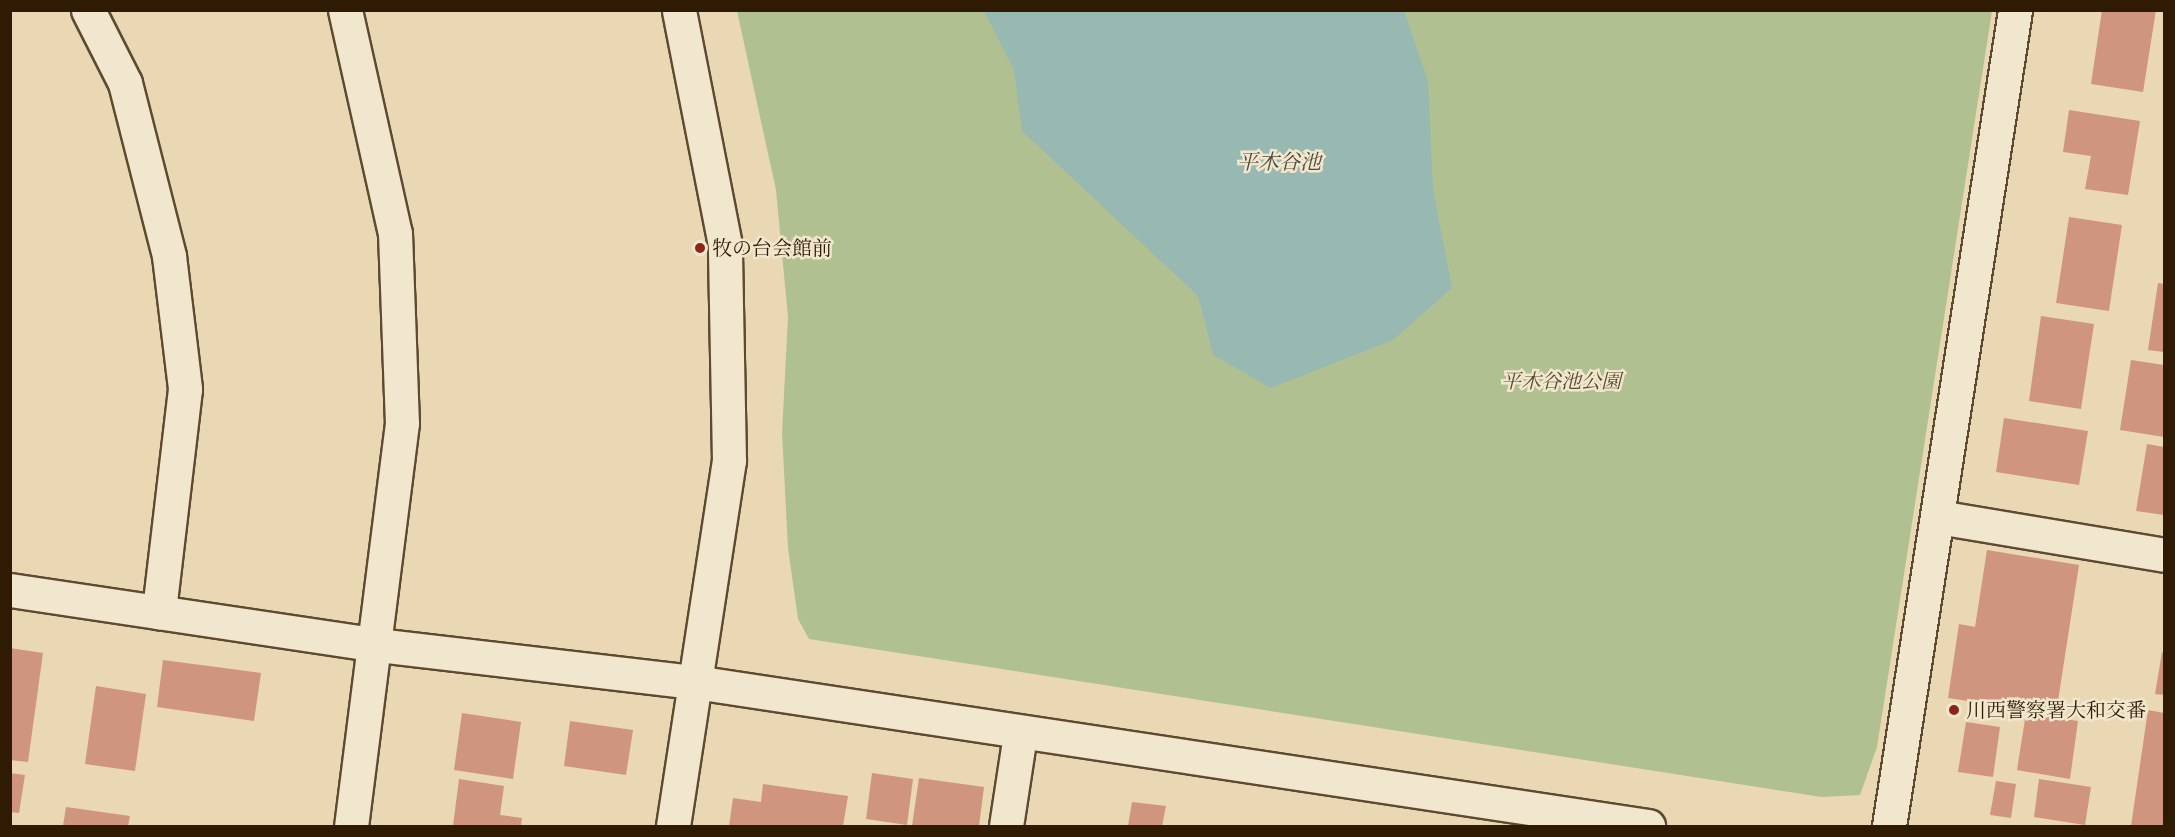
<!DOCTYPE html>
<meta charset="utf-8">
<style>
body{margin:0}
#map{position:relative;width:2175px;height:837px;overflow:hidden;background:#e9d8b3;font-family:Cardo,"Noto Serif JP",serif}
div>[style]{position:absolute}
.green>*{inset:0;background:#b0c091}
.water>*{inset:0;background:#98b9b1}
.building>*{inset:0;background:#d0957e}
.roads{filter:drop-shadow(2px 0 #5e4a30) drop-shadow(-2px 0 #5e4a30) drop-shadow(0 2px #5e4a30) drop-shadow(0 -2px #5e4a30)}
.minor>*{height:33px;margin:-16.5px;padding:0 16.5px;transform-origin:16.5px;border-radius:16.5px;background:#f1e6ce}
.dots>*{width:16px;height:16px;translate:-50% -50%;box-sizing:border-box;border:3px solid #f1e6ce;border-radius:50%}
span{translate:-50% -50%;white-space:nowrap;text-align:center;line-height:1.15;-webkit-text-stroke:5px #f1e6ce;paint-order:stroke}
.poi-label{font-size:20px;color:#2f1a04}
.left{translate:0 -50%;text-align:left}
.park-label{font-size:20px;color:#564c2e;font-style:italic}
.water-label{font-size:21px;color:#4e4a38;font-style:italic}
.frame{position:absolute;inset:0;border:12px solid #2f1a04;pointer-events:none}
</style>
<div id="map">
<div class="green">
<i style="clip-path:polygon(737px 11px,1992px 11px,1877px 747px,1860px 795px,1822px 797px,809px 639px,798px 619px,788px 548px,782px 433px,788px 317px,776px 190px)"></i>
</div>
<div class="water">
<i style="clip-path:polygon(984px 11px,1404px 11px,1428px 81px,1433px 189px,1452px 288px,1393px 340px,1271px 388px,1213px 355px,1198px 296px,1022px 131px,1014px 70px)"></i>
</div>
<div class="building">
<i style="clip-path:polygon(2102px 10px,2156px 10px,2143px 92px,2091px 84px)"></i>
<i style="clip-path:polygon(2069px 110px,2140px 121px,2128px 195px,2085px 189px,2091px 156px,2063px 152px)"></i>
<i style="clip-path:polygon(2069px 217px,2122px 225px,2109px 311px,2056px 303px)"></i>
<i style="clip-path:polygon(2158px 283px,2164px 284px,2164px 352px,2148px 350px)"></i>
<i style="clip-path:polygon(2041px 316px,2094px 324px,2081px 409px,2029px 401px)"></i>
<i style="clip-path:polygon(2131px 360px,2164px 365px,2164px 437px,2120px 430px)"></i>
<i style="clip-path:polygon(2004px 418px,2088px 431px,2079px 485px,1996px 472px)"></i>
<i style="clip-path:polygon(2147px 444px,2164px 447px,2164px 515px,2136px 511px)"></i>
<i style="clip-path:polygon(1987px 550px,2079px 565px,2056px 714px,1948px 698px,1959px 624px,1975px 627px)"></i>
<i style="clip-path:polygon(10px 648px,43px 653px,28px 762px,10px 760px)"></i>
<i style="clip-path:polygon(2162px 652px,2164px 653px,2164px 695px,2155px 694px)"></i>
<i style="clip-path:polygon(163px 660px,261px 673px,254px 721px,157px 707px)"></i>
<i style="clip-path:polygon(96px 686px,146px 694px,135px 771px,85px 764px)"></i>
<i style="clip-path:polygon(2148px 710px,2164px 713px,2164px 826px,2131px 826px)"></i>
<i style="clip-path:polygon(462px 713px,521px 722px,513px 779px,454px 770px)"></i>
<i style="clip-path:polygon(2026px 713px,2078px 721px,2070px 779px,2017px 770px)"></i>
<i style="clip-path:polygon(570px 721px,633px 730px,626px 775px,564px 766px)"></i>
<i style="clip-path:polygon(1966px 722px,2000px 727px,1993px 777px,1958px 772px)"></i>
<i style="clip-path:polygon(10px 773px,25px 775px,19px 813px,10px 812px)"></i>
<i style="clip-path:polygon(872px 773px,913px 779px,907px 825px,866px 819px)"></i>
<i style="clip-path:polygon(919px 778px,984px 787px,979px 826px,912px 826px)"></i>
<i style="clip-path:polygon(459px 779px,504px 786px,500px 815px,522px 818px,521px 826px,453px 826px)"></i>
<i style="clip-path:polygon(2039px 779px,2091px 787px,2085px 825px,2034px 817px)"></i>
<i style="clip-path:polygon(1996px 781px,2016px 784px,2011px 818px,1990px 815px)"></i>
<i style="clip-path:polygon(763px 784px,848px 796px,843px 826px,729px 826px,733px 798px,761px 802px)"></i>
<i style="clip-path:polygon(1132px 802px,1166px 806px,1162px 826px,1128px 826px)"></i>
<i style="clip-path:polygon(66px 807px,130px 816px,128px 826px,63px 826px)"></i>
</div>
<div class="roads">
<div class="minor">
<i style="left:88px;top:10px;width:82px;rotate:63.1deg"></i>
<i style="left:125px;top:83px;width:179px;rotate:75.7deg"></i>
<i style="left:169px;top:256px;width:134px;rotate:83.1deg"></i>
<i style="left:185px;top:389px;width:225px;rotate:96.7deg"></i>
<i style="left:345px;top:10px;width:229px;rotate:77.4deg"></i>
<i style="left:395px;top:233px;width:190px;rotate:87.9deg"></i>
<i style="left:402px;top:423px;width:406px;rotate:97.2deg"></i>
<i style="left:1938px;top:517px;width:229px;rotate:9.5deg"></i>
<i style="left:10px;top:590px;width:372px;rotate:8.5deg"></i>
<i style="left:378px;top:645px;width:319px;rotate:6.7deg"></i>
<i style="left:695px;top:682px;width:964px;rotate:8.59deg"></i>
<i style="left:673px;top:826px;width:369px;rotate:-81.3deg"></i>
<i style="left:729px;top:461px;width:216px;rotate:-91.1deg"></i>
<i style="left:725px;top:245px;width:239px;rotate:-101.1deg"></i>
<i style="left:1006px;top:826px;width:92px;rotate:-81.3deg"></i>
<i style="left:1889px;top:826px;width:826px;rotate:-81.22deg"></i>
</div>
</div>
<div class="dots">
<i style="left:700px;top:248px;background:#8f2418"></i>
<i style="left:1954px;top:710px;background:#8f2418"></i>
</div>
<div class="poi-label">
<span class="left" style="left:712px;top:248px">牧の台会館前</span>
<span class="left" style="left:1966px;top:710px">川西警察署大和交番</span>
</div>
<div class="park-label">
<span style="left:1561px;top:381px">平木谷池公園</span>
</div>
<div class="water-label">
<span style="left:1279px;top:163px">平木谷池</span>
</div>
<div class="frame"></div>
</div>
